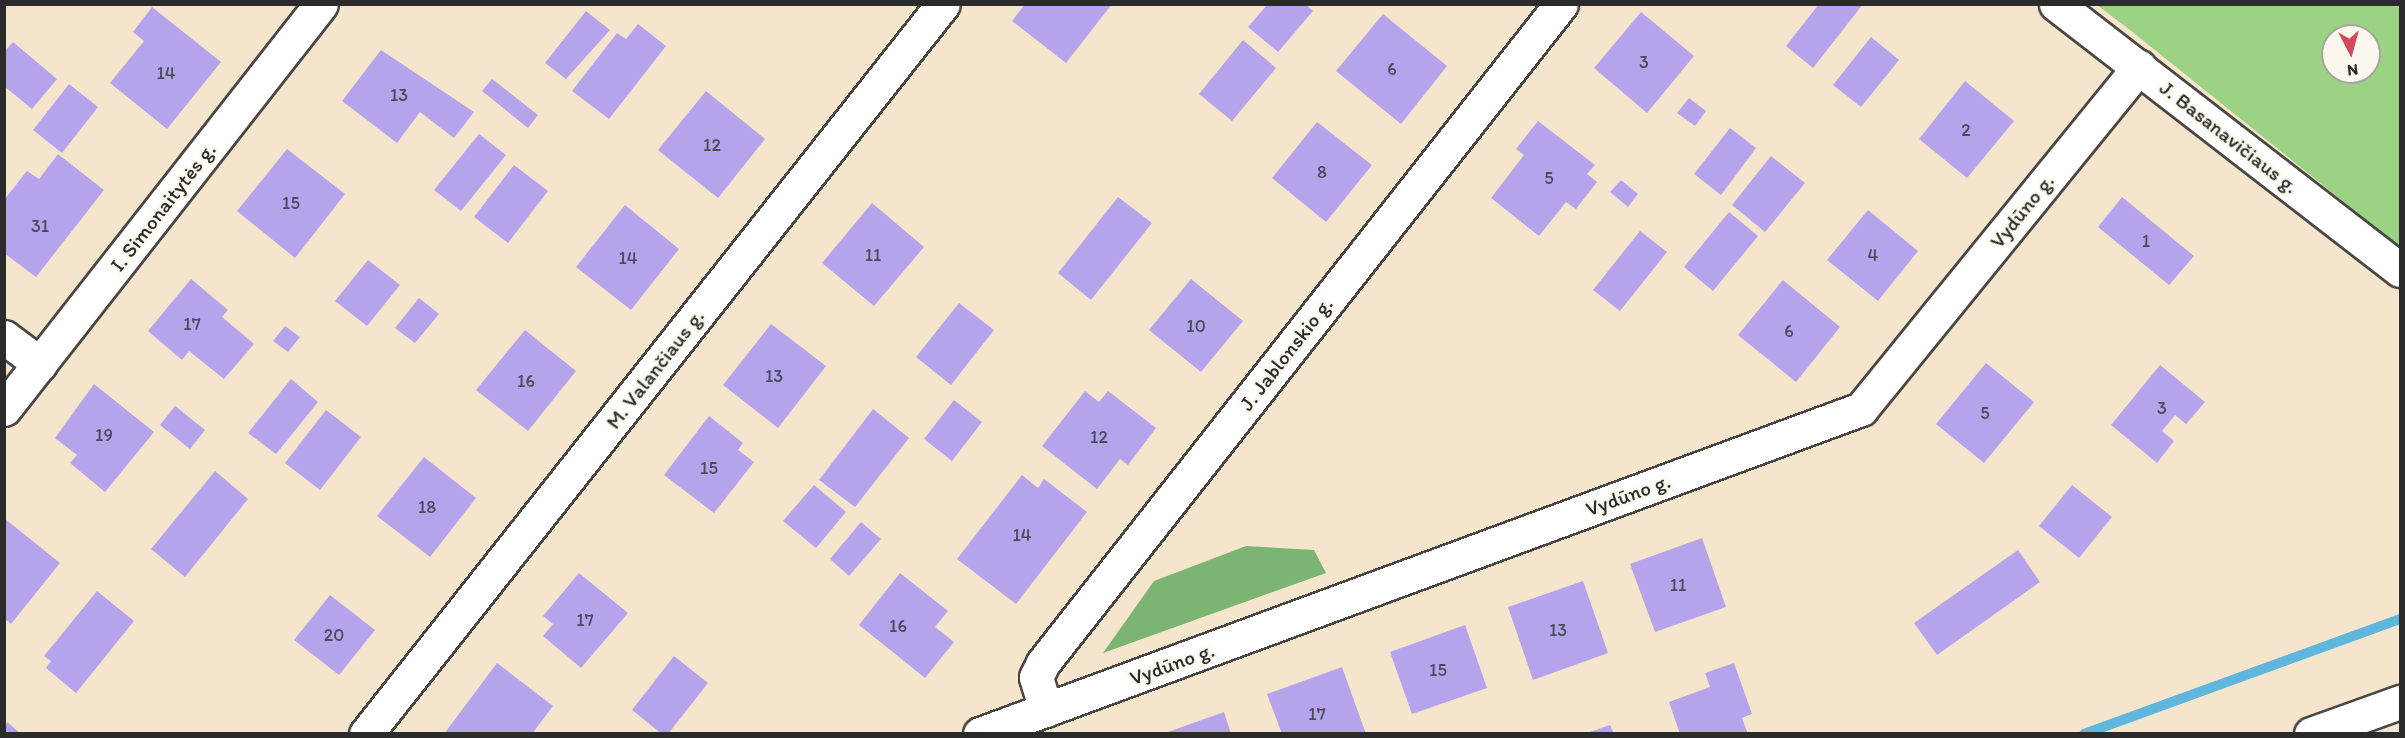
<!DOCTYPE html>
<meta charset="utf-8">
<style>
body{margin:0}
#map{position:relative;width:2405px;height:738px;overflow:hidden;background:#f6e5cd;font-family:Itim,sans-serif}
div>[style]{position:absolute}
.green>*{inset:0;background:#9bd284}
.forest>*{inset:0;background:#7cb472}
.stream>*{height:10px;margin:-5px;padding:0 5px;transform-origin:5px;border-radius:5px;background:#60b7dd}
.building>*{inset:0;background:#b5a4ec}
.roads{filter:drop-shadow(2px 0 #494743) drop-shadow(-2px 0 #494743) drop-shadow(0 2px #494743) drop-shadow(0 -2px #494743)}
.minor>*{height:33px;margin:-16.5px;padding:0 16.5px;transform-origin:16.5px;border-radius:16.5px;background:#fff}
span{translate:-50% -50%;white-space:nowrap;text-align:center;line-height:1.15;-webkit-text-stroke:5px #fbf7ec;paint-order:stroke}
.number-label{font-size:18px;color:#4e495b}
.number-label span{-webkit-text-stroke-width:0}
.street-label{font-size:21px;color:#2b2b2b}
.frame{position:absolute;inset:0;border:6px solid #2b2b2b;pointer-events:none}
.north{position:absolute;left:2321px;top:24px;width:60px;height:60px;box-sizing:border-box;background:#fbf7ec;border:2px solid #a8a59f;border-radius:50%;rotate:174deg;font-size:16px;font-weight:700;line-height:24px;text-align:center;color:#2b2b2b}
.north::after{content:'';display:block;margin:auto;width:21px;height:27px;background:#d1495b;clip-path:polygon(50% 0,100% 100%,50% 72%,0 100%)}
</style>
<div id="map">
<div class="green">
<i style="clip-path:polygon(evenodd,2097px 5px,2400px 5px,2400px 247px,2130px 30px,2097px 5px,2333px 36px,2369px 36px,2369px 72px,2333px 72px,2333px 36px)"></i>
</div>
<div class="forest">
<i style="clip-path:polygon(1246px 546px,1314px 550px,1326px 573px,1103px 653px,1154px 581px)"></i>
</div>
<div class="stream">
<i style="left:2084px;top:734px;width:336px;rotate:-20deg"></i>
</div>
<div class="building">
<i style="clip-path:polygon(1025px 4px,1112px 4px,1066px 63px,1012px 21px)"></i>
<i style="clip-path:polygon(1268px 4px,1305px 4px,1313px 11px,1278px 52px,1248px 27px)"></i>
<i style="clip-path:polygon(1819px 4px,1863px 4px,1813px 68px,1786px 46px)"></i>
<i style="clip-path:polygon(152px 7px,221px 62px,167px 129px,110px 83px,144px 41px,133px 32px)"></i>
<i style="clip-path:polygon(586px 11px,610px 30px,566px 79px,545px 63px)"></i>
<i style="clip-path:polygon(1641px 12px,1694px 56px,1647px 113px,1594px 68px)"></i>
<i style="clip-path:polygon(1383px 14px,1447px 66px,1401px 124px,1336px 71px)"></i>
<i style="clip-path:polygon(638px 24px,666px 46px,609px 119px,572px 91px,617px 33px,626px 39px)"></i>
<i style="clip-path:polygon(1871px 37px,1899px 60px,1861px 107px,1833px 85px)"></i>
<i style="clip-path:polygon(1243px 40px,1276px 68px,1232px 121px,1199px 94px)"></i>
<i style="clip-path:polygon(13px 42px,57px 79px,32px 109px,4px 86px,4px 52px)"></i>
<i style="clip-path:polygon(381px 50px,474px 112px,454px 138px,420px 112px,397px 143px,342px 101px)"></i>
<i style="clip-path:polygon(492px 79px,538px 115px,528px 128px,482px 91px)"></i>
<i style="clip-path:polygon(1965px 81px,2014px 121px,1967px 178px,1919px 139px)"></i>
<i style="clip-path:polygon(69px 84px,98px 107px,62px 153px,33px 130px)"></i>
<i style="clip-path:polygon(706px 91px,765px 139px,718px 198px,658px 150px)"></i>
<i style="clip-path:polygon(1689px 98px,1706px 111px,1695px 126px,1677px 113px)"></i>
<i style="clip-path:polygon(1538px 121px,1595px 165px,1587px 174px,1597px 182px,1576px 209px,1566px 202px,1539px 236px,1491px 198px,1524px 155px,1516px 149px)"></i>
<i style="clip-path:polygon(1317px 122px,1372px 165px,1326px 222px,1272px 178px)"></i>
<i style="clip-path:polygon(1730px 128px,1756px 148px,1721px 195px,1694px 174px)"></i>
<i style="clip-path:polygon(479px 134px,506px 155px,461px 211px,434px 190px)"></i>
<i style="clip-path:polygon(287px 149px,345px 194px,295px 258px,237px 211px)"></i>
<i style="clip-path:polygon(58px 154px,104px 190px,36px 277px,4px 253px,4px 200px,27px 171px,39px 179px)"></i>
<i style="clip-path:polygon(1771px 156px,1805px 183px,1765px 232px,1732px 205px)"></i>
<i style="clip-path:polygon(514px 165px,548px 191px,508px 243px,474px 217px)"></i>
<i style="clip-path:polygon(1621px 180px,1638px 194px,1628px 207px,1610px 192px)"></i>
<i style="clip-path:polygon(1118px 197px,1152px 223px,1091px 300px,1058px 273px)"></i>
<i style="clip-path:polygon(2122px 197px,2194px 256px,2169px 285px,2098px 227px)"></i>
<i style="clip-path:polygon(872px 203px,924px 247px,874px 306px,822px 263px)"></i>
<i style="clip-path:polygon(625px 205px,679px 249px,631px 310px,576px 267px)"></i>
<i style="clip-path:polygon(1868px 210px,1918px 251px,1878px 301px,1827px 260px)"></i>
<i style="clip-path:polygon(1729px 212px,1758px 236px,1713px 291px,1684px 267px)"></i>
<i style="clip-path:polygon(1640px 231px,1667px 252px,1620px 311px,1593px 290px)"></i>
<i style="clip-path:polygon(368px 260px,400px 285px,367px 326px,335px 301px)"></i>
<i style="clip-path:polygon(191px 279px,228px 310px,222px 317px,254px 344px,224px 379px,189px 351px,182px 360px,148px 331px)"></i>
<i style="clip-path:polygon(1191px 279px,1243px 321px,1201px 372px,1149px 330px)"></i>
<i style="clip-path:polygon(1783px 280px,1840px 327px,1796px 382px,1738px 335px)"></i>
<i style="clip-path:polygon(419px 298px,439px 314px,415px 343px,395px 328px)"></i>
<i style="clip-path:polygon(959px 303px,994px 330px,951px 385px,916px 357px)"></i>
<i style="clip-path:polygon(771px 324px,826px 366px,778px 428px,723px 385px)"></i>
<i style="clip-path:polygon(285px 326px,300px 337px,288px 352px,273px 341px)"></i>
<i style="clip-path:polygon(525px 330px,576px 371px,528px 431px,476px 390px)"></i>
<i style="clip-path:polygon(1986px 363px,2034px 402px,1984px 463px,1936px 424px)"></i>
<i style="clip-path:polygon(2160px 365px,2205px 402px,2186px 424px,2175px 415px,2162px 431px,2174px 441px,2157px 463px,2111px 425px)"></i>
<i style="clip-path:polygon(291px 379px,318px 402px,276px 454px,248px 433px)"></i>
<i style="clip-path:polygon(94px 384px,154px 432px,105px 492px,70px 463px,77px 455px,55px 438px)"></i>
<i style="clip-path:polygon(1085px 391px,1099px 402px,1108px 391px,1156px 428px,1128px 465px,1120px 459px,1097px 489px,1042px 446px)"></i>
<i style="clip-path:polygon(954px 400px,982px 422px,952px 461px,924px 439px)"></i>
<i style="clip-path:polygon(175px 406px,205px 430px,190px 449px,160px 425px)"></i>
<i style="clip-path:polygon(873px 409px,909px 438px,855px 507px,819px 480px)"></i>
<i style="clip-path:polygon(326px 410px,361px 437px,320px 490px,285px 463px)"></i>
<i style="clip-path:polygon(709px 416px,743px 443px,738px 450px,754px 462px,714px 513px,664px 475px)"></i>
<i style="clip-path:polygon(424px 457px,476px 498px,430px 557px,377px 516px)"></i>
<i style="clip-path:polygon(215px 471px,248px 499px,185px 577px,151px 549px)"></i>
<i style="clip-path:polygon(1022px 475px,1038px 488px,1044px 479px,1087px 512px,1016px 604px,957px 559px)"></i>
<i style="clip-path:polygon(814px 485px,846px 512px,816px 548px,783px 521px)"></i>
<i style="clip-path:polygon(2072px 485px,2112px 517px,2079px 558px,2039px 526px)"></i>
<i style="clip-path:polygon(4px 518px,60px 563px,11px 624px,4px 618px)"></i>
<i style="clip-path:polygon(861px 522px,881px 539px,849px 576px,830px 559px)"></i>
<i style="clip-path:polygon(1702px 538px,1726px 607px,1655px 632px,1630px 564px)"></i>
<i style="clip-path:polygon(2018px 550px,2040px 582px,1937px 655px,1914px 623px)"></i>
<i style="clip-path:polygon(579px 573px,628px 613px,581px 668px,543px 636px,553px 624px,543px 616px)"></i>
<i style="clip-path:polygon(900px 573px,948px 611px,935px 627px,954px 642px,925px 678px,859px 625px)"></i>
<i style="clip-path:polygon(1583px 581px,1608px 653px,1533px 680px,1508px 607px)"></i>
<i style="clip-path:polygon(97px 591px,134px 621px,76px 693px,46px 668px,51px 661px,44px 656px)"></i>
<i style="clip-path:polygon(330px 595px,375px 630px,339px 675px,294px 640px)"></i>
<i style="clip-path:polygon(1465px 625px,1487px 688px,1412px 714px,1390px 652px)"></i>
<i style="clip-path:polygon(674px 656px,708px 683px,668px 734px,662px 734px,632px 710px)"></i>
<i style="clip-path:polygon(497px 663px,553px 706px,532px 734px,444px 734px)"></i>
<i style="clip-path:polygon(1734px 663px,1752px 714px,1742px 718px,1748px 734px,1680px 734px,1669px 702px,1710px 687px,1705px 673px)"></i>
<i style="clip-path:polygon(1342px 667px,1366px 734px,1282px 734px,1267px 694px)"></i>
<i style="clip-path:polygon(1224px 712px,1231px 734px,1165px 734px,1165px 733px)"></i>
<i style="clip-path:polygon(7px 722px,21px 734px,4px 734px)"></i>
<i style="clip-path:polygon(1610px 725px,1614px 734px,1587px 734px,1587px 733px)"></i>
</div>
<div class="roads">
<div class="minor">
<i style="left:2056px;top:4px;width:435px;rotate:37.7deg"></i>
<i style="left:4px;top:337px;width:45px;rotate:36.9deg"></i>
<i style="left:4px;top:409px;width:514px;rotate:-51.95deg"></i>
<i style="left:1046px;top:710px;width:34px;rotate:-107deg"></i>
<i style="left:1036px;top:677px;width:16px;rotate:-63deg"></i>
<i style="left:1043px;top:663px;width:838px;rotate:-51.83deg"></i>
<i style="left:366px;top:734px;width:930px;rotate:-51.68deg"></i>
<i style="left:980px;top:734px;width:939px;rotate:-20.25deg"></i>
<i style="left:1861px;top:409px;width:441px;rotate:-50.9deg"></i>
<i style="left:2311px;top:734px;width:95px;rotate:-19.8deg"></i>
</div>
</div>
<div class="number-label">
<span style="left:1644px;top:62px">3</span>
<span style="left:1392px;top:69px">6</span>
<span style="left:166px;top:73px">14</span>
<span style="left:399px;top:95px">13</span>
<span style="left:1966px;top:130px">2</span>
<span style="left:712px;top:145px">12</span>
<span style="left:1322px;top:172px">8</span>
<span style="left:1549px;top:178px">5</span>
<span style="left:291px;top:203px">15</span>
<span style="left:40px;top:226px">31</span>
<span style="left:2146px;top:241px">1</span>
<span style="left:873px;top:255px">11</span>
<span style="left:1873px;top:255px">4</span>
<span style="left:628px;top:258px">14</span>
<span style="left:192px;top:324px">17</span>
<span style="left:1196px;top:326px">10</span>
<span style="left:1789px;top:331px">6</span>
<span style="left:774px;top:376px">13</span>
<span style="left:526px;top:381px">16</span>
<span style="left:2162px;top:408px">3</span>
<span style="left:1985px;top:413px">5</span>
<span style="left:104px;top:435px">19</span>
<span style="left:1099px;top:437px">12</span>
<span style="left:709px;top:468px">15</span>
<span style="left:427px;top:507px">18</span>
<span style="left:1022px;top:535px">14</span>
<span style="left:1678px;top:585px">11</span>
<span style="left:585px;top:620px">17</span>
<span style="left:898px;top:626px">16</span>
<span style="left:1558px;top:630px">13</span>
<span style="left:334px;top:635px">20</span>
<span style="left:1438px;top:670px">15</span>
<span style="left:1317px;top:714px">17</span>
</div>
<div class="street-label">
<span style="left:2229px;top:137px;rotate:38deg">J. Basanavičiaus g.</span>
<span style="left:163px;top:207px;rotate:-52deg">I. Simonaitytės g.</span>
<span style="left:2022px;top:211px;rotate:-51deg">Vydūno g.</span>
<span style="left:1286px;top:354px;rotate:-52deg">J. Jablonskio g.</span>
<span style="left:655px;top:369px;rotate:-52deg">M. Valančiaus g.</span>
<span style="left:1628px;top:495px;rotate:-20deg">Vydūno g.</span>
<span style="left:1172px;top:664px;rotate:-20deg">Vydūno g.</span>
</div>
<div class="frame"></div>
<div class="north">N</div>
</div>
